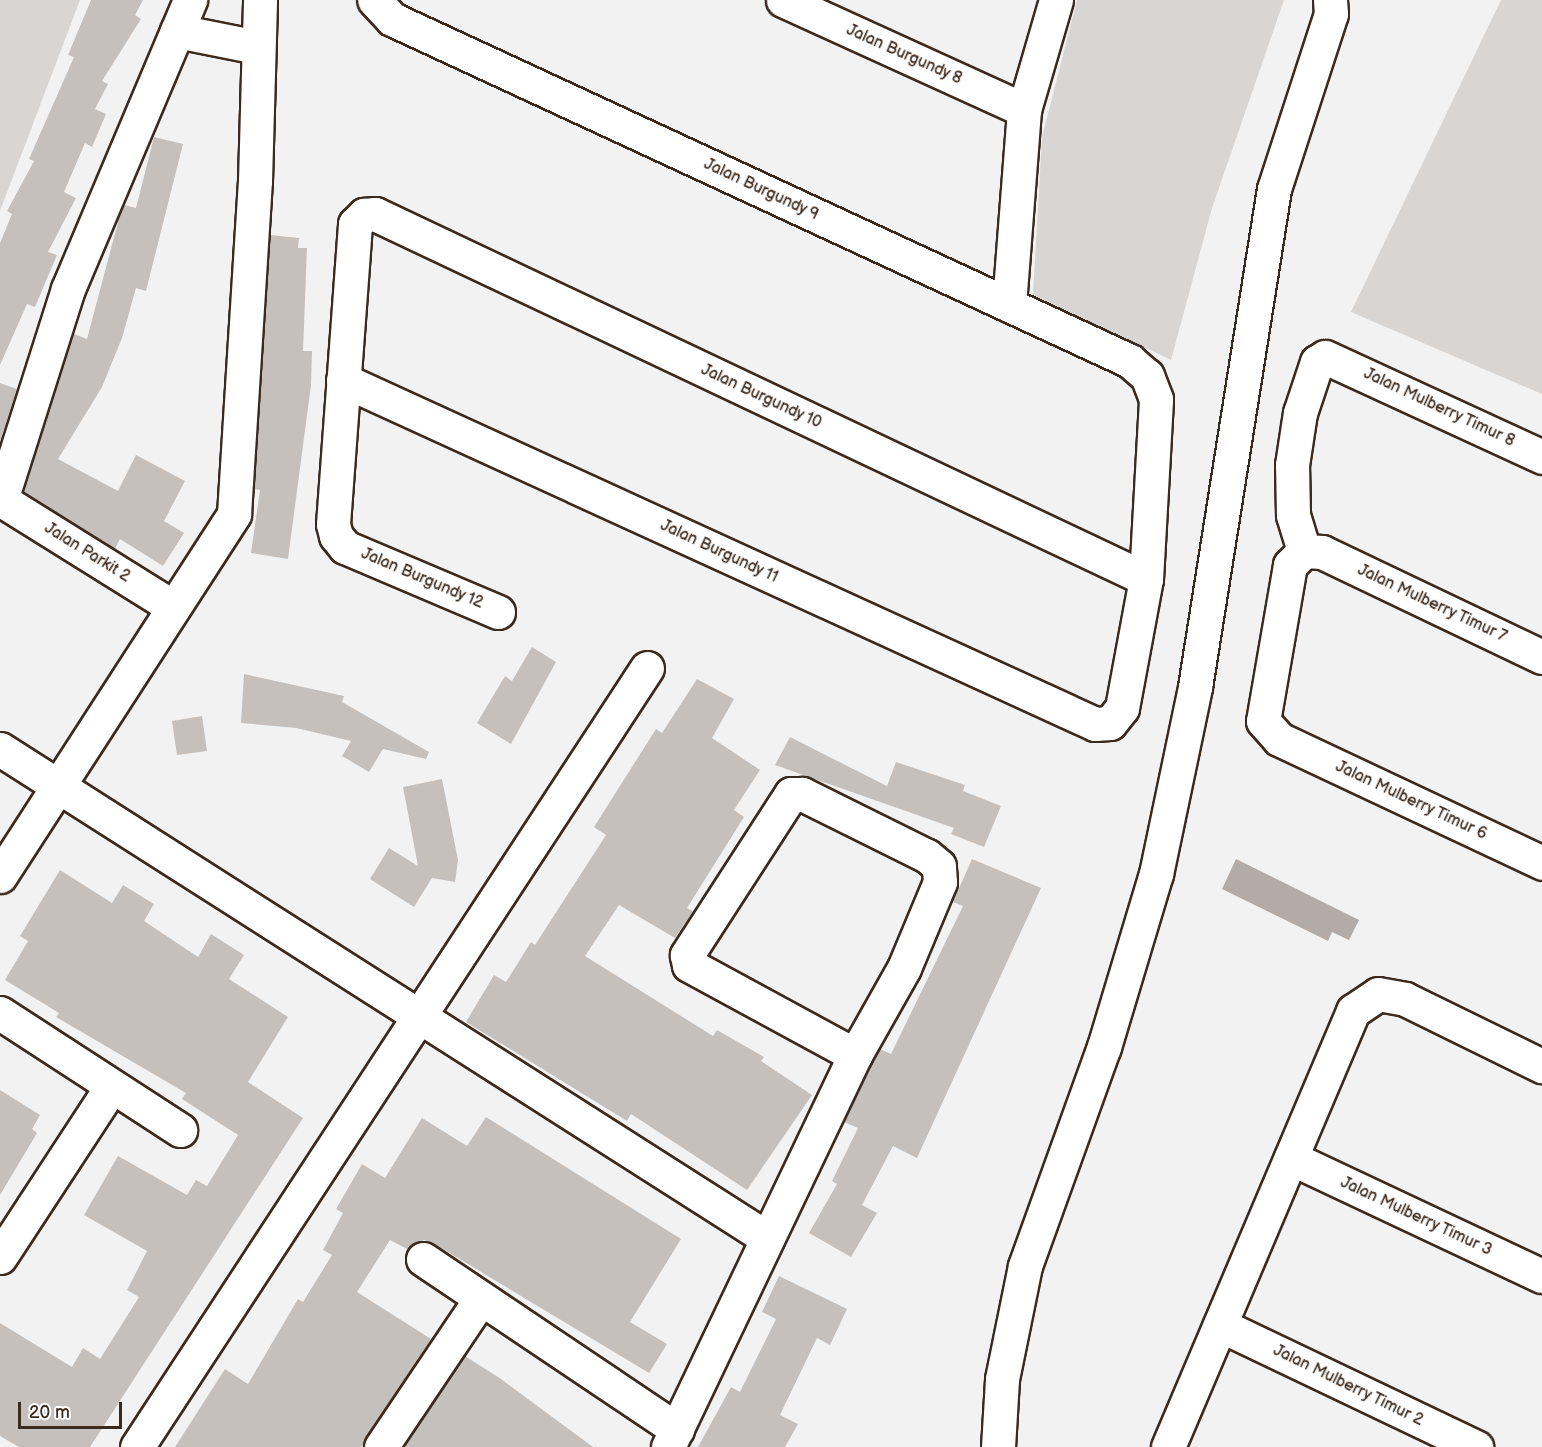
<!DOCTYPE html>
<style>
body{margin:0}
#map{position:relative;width:1542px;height:1447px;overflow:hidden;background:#f3f2f2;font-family:"Balsamiq Sans",sans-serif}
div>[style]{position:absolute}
.green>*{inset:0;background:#d8d5d2}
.water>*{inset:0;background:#b2aba7}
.building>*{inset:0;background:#c6c0bd}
.roads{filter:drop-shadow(2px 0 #3b2a1e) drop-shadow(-2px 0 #3b2a1e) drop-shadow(0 2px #3b2a1e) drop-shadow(0 -2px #3b2a1e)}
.minor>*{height:33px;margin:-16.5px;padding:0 16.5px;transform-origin:16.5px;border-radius:16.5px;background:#fff}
span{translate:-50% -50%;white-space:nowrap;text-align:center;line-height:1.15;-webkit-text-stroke:4.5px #fff;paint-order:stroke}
.street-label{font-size:16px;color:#3b2a1e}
.scale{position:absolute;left:18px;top:1402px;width:104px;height:27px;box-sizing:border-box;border:3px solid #3b2a1e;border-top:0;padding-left:8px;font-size:18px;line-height:21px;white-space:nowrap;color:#3b2a1e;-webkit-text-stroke:4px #fff;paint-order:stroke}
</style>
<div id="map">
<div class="green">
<i style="clip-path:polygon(0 0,80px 0,0 211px)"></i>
<i style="clip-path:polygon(1077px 0,1284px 0,1212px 208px,1171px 360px,1033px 295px,1042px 137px)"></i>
<i style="clip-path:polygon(1501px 0,1542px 0,1542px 394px,1351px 312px)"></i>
</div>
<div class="water">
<i style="clip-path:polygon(1236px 859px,1359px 920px,1349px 940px,1332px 932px,1328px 941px,1222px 889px)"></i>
</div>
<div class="building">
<i style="clip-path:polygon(91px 0,143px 0,135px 15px,141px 19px,102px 81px,108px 84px,95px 109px,106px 114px,92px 147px,85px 143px,64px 192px,76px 198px,48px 252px,57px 255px,35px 307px,27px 304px,0 365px,0 243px,12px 214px,7px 211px,34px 161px,29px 159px,74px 57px,68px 55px)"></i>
<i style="clip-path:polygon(154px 137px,183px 144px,146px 291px,136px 288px,122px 338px,102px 387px,58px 459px,118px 491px,136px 455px,185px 481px,164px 521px,184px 533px,163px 566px,120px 539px,115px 549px,23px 491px,74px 334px,87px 339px,121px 211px,124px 205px,136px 208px)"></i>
<i style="clip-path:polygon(270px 235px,299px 238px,298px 248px,307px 248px,303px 351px,312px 351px,311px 385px,288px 559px,251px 553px,260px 490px,254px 489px)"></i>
<i style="clip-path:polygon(0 383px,17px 389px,0 441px)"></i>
<i style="clip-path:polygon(532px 647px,556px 662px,511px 744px,477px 723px,505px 676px,512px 681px)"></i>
<i style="clip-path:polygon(244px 674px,344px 696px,342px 702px,429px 752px,426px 759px,383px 749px,369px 772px,342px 756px,351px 741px,296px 728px,241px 723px)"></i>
<i style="clip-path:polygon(697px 679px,734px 699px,712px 738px,760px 770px,734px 810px,744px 817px,687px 908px,693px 911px,675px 938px,619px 905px,585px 956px,713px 1036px,717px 1030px,764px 1057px,761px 1061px,812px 1095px,747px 1190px,631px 1114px,627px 1121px,466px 1022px,494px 975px,506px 982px,531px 942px,535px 945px,606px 835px,594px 827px,656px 729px,662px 733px)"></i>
<i style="clip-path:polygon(202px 716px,207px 751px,177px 755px,172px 721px)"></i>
<i style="clip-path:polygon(790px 737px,887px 786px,896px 762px,965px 785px,963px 791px,1001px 806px,984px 847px,951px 834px,954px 828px,775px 765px)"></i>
<i style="clip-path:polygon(442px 779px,458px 860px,455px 882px,432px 878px,414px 907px,370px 879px,389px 848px,418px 866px,403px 787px)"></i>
<i style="clip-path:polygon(972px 859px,1041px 888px,917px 1158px,893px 1146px,862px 1205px,877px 1213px,851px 1257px,809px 1233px,837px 1184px,832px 1181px,858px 1128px,844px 1122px,880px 1049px,891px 1054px,963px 906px,953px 902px)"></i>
<i style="clip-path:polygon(60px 870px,112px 903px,123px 885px,154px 904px,144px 921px,198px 957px,211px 934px,244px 955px,229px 979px,288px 1017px,248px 1082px,303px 1118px,90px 1447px,19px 1447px,0 1436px,0 1323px,72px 1367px,83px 1348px,100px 1359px,139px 1297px,127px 1290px,147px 1251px,84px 1215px,118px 1156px,187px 1195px,196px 1180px,207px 1186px,238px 1135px,182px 1099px,186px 1093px,56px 1017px,59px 1013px,5px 980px,28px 941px,20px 936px)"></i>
<i style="clip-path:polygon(0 1090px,40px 1115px,32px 1129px,37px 1133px,0 1195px)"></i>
<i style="clip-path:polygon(486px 1117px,681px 1239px,630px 1322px,667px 1344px,649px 1373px,433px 1243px,424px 1240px,407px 1249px,390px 1240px,357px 1292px,431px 1339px,362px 1447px,175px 1447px,225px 1369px,248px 1384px,298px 1299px,303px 1302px,332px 1255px,323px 1250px,343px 1213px,336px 1209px,362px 1164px,385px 1178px,422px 1118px,467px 1146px)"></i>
<i style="clip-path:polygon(779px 1276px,847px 1309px,830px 1345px,817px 1338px,780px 1415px,798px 1424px,785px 1447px,698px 1447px,731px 1387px,740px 1392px,776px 1319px,762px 1312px)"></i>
<i style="clip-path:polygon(465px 1356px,501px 1379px,593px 1447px,404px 1447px)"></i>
</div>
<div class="roads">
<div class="minor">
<i style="left:783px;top:0;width:265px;rotate:24.5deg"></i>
<i style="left:177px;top:31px;width:82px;rotate:11.3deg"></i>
<i style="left:1009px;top:305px;width:196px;rotate:-85.6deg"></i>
<i style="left:1024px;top:110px;width:115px;rotate:-73.8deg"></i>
<i style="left:343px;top:380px;width:827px;rotate:24.58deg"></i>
<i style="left:1095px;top:724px;width:15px;rotate:-4deg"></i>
<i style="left:1110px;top:723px;width:19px;rotate:-51deg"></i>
<i style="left:1122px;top:708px;width:131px;rotate:-79.5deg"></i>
<i style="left:1146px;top:579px;width:180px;rotate:-86.8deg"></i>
<i style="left:1156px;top:399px;width:25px;rotate:-111deg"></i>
<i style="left:1147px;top:376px;width:23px;rotate:-139deg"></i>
<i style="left:1130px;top:361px;width:813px;rotate:-155.14deg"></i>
<i style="left:392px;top:19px;width:26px;rotate:-133deg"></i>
<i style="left:0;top:499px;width:204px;rotate:32deg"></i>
<i style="left:1px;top:500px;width:221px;rotate:-72.4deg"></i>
<i style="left:68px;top:289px;width:314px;rotate:-67.1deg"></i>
<i style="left:1304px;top:551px;width:38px;rotate:-107deg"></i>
<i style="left:1293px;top:515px;width:50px;rotate:-91.1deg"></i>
<i style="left:1292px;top:465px;width:53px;rotate:-81.3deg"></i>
<i style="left:1300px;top:413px;width:54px;rotate:-71.6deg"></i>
<i style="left:1317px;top:362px;width:9px;rotate:-32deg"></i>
<i style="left:1325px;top:357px;width:239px;rotate:24.7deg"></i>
<i style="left:498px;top:612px;width:166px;rotate:-157deg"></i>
<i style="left:345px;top:547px;width:14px;rotate:-129deg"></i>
<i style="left:336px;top:536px;width:12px;rotate:-104deg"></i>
<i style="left:333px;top:524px;width:301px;rotate:-85.8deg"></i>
<i style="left:355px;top:224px;width:13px;rotate:-45deg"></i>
<i style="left:364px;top:215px;width:11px;rotate:-5deg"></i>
<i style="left:375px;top:214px;width:853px;rotate:25.33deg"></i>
<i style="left:1542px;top:657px;width:244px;rotate:-154.5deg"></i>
<i style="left:1322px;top:552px;width:18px;rotate:-177deg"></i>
<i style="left:1304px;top:551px;width:20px;rotate:135deg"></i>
<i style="left:1290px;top:565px;width:158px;rotate:99.8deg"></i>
<i style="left:1263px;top:721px;width:24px;rotate:48deg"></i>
<i style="left:1279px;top:739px;width:291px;rotate:25.2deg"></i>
<i style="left:0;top:749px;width:910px;rotate:32.52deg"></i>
<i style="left:0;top:876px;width:431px;rotate:-57.1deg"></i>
<i style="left:234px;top:514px;width:334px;rotate:-86.4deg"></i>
<i style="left:255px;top:181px;width:181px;rotate:-88.4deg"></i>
<i style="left:0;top:1013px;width:215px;rotate:33deg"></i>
<i style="left:1291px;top:1158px;width:277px;rotate:25.2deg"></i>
<i style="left:0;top:1257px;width:204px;rotate:-56.8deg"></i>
<i style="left:423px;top:1259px;width:306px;rotate:33.9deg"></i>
<i style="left:1220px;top:1325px;width:284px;rotate:25.5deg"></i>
<i style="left:137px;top:1447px;width:931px;rotate:-56.79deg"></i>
<i style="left:381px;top:1447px;width:179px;rotate:-56.1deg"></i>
<i style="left:668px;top:1447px;width:434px;rotate:-64.5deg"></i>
<i style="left:855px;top:1055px;width:100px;rotate:-60.6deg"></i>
<i style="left:904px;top:968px;width:93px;rotate:-67.3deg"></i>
<i style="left:940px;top:882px;width:16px;rotate:-94deg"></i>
<i style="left:939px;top:866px;width:16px;rotate:-140deg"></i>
<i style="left:927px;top:856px;width:140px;rotate:-153.6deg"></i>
<i style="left:802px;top:794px;width:11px;rotate:180deg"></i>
<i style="left:791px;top:794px;width:192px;rotate:122.9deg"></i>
<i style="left:687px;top:955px;width:10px;rotate:79deg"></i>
<i style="left:689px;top:965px;width:189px;rotate:28.5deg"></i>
<i style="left:998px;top:1447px;width:68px;rotate:-86.6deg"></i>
<i style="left:1002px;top:1379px;width:115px;rotate:-78.5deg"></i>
<i style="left:1025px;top:1266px;width:233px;rotate:-70.2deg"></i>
<i style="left:1104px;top:1047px;width:181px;rotate:-73.3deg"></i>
<i style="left:1156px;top:874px;width:191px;rotate:-78.2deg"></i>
<i style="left:1195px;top:687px;width:504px;rotate:-80.99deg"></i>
<i style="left:1274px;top:189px;width:184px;rotate:-72deg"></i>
<i style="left:1331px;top:14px;width:14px;rotate:-94deg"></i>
<i style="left:1168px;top:1447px;width:474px;rotate:-67deg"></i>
<i style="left:1353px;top:1011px;width:30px;rotate:-34deg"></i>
<i style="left:1378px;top:994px;width:27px;rotate:10deg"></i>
<i style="left:1405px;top:999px;width:153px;rotate:26.1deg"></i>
</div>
</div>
<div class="street-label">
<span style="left:904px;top:55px;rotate:24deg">Jalan Burgundy 8</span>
<span style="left:761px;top:190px;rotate:25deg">Jalan Burgundy 9</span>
<span style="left:761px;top:397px;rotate:25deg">Jalan Burgundy 10</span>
<span style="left:1439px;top:408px;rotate:25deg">Jalan Mulberry Timur 8</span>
<span style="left:719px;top:552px;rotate:25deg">Jalan Burgundy 11</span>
<span style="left:87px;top:553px;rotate:32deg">Jalan Parkit 2</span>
<span style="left:422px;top:579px;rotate:23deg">Jalan Burgundy 12</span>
<span style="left:1432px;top:604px;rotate:25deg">Jalan Mulberry Timur 7</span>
<span style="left:1411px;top:801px;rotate:25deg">Jalan Mulberry Timur 6</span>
<span style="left:1416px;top:1217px;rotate:25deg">Jalan Mulberry Timur 3</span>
<span style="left:1348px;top:1386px;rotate:26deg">Jalan Mulberry Timur 2</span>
</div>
<div class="scale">20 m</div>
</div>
